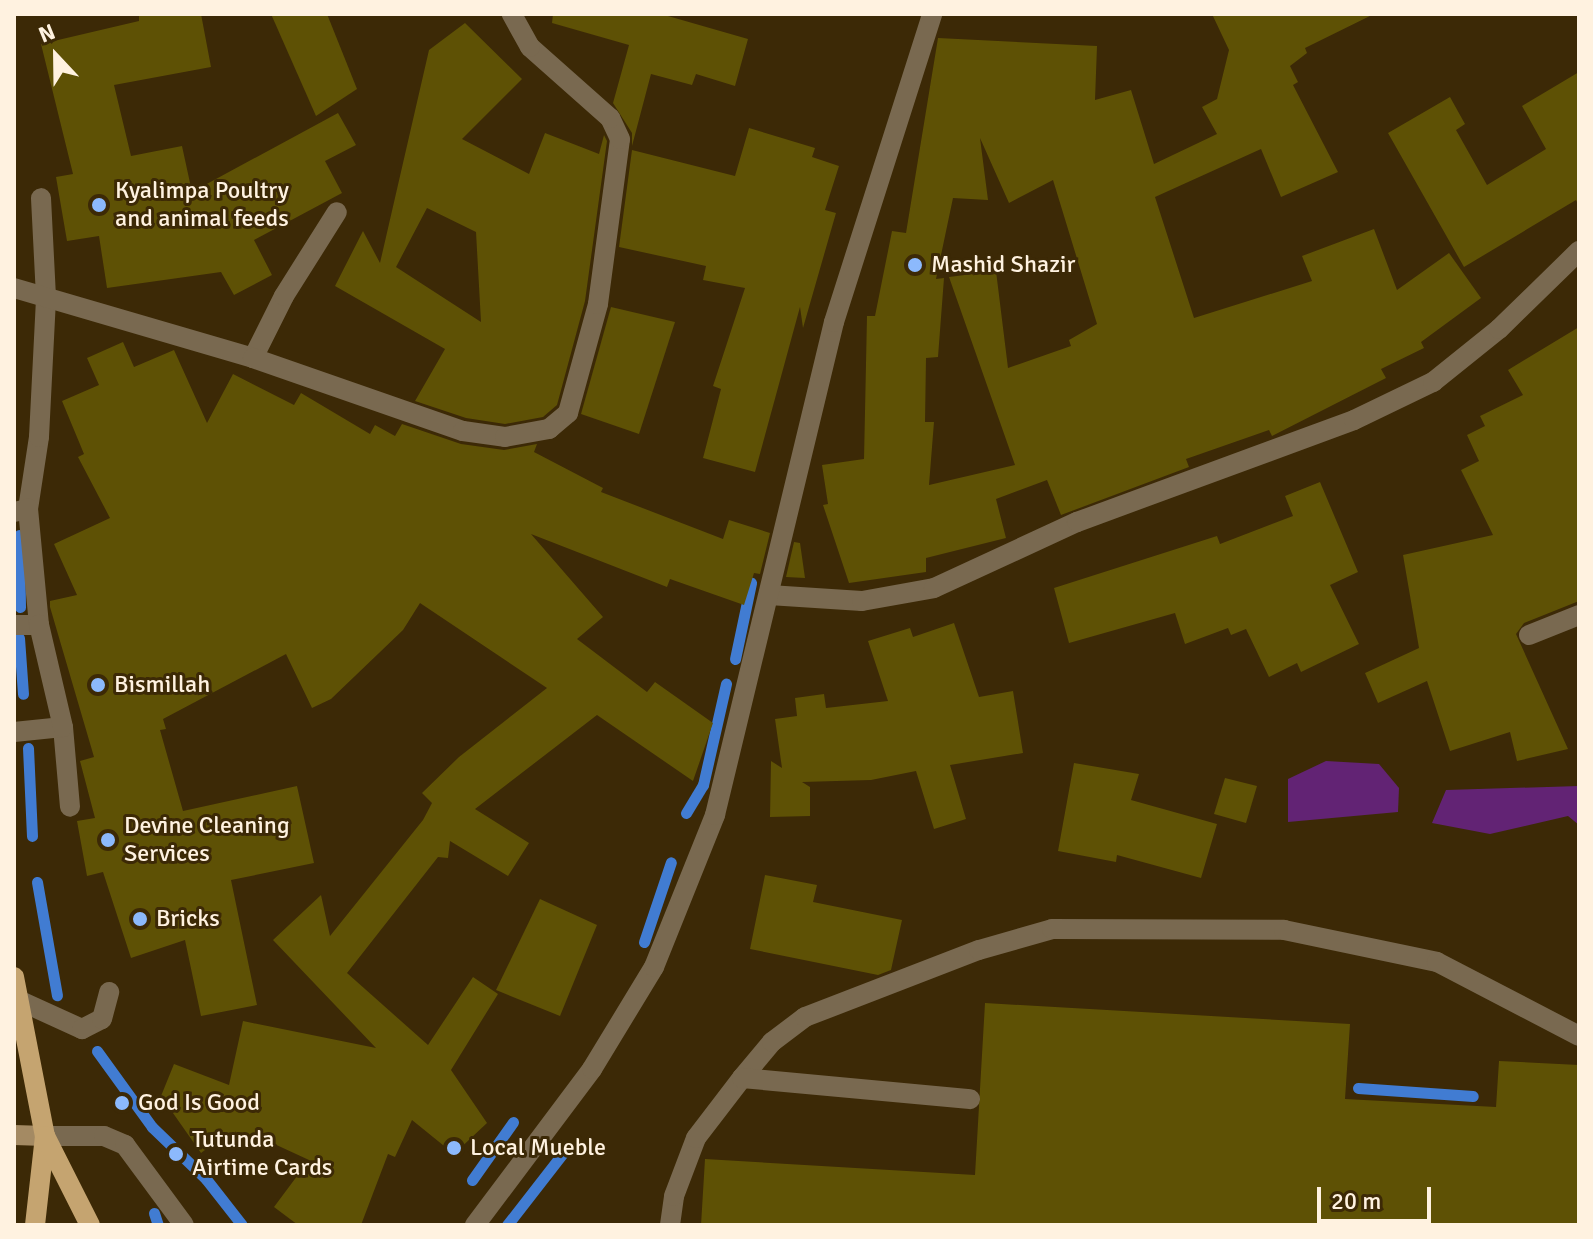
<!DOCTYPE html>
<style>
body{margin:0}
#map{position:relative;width:1593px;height:1239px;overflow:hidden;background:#3c2906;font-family:Signika,sans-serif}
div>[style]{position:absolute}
.green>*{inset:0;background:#622374}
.stream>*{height:11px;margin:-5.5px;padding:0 5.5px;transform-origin:5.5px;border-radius:5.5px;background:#417cd2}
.building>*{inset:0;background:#5e5105}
.lane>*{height:20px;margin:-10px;padding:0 10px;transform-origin:10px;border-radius:10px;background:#796950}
.street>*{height:20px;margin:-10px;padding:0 10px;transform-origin:10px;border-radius:10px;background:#796950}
.secondary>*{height:20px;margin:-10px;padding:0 10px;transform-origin:10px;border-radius:10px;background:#a48a63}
.primary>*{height:20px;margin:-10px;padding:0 10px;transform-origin:10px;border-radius:10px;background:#c5a470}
.dots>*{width:22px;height:22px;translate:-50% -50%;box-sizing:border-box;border:4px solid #3c2906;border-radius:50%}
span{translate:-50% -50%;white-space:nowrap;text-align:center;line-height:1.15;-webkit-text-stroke:6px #3c2906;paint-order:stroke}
.poi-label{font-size:24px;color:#fff2e0}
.left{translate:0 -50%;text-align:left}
.frame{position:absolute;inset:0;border:16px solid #fff2e0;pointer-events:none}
.north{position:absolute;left:16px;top:16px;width:80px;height:80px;-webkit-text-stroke:6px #3c2906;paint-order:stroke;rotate:338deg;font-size:22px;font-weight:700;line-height:32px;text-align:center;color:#fff2e0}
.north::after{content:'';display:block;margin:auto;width:28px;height:36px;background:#fff2e0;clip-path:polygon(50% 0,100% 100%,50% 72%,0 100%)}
.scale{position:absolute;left:1317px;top:1187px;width:114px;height:36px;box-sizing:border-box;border:4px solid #fff2e0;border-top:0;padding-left:10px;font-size:24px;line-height:28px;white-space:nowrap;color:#fff2e0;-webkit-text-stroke:6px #3c2906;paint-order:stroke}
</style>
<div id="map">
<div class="green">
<i style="clip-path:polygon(1326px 761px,1379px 764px,1399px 788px,1398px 812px,1288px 822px,1288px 779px)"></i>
<i style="clip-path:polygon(1579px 786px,1579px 825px,1568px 816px,1490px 834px,1432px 823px,1446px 790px)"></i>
</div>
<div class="stream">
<i style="left:19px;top:535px;width:72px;rotate:89.2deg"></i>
<i style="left:19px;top:638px;width:56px;rotate:85.9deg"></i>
<i style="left:735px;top:659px;width:78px;rotate:-78.1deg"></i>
<i style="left:28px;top:748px;width:88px;rotate:87.4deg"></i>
<i style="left:686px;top:813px;width:33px;rotate:-59deg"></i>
<i style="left:703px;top:785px;width:104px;rotate:-77.2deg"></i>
<i style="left:37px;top:882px;width:115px;rotate:80deg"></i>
<i style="left:644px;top:942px;width:84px;rotate:-71.4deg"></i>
<i style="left:97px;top:1051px;width:94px;rotate:54.1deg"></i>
<i style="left:152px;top:1127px;width:75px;rotate:43.9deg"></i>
<i style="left:206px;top:1179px;width:58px;rotate:52deg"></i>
<i style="left:1358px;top:1088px;width:115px;rotate:4deg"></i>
<i style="left:472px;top:1180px;width:71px;rotate:-54.7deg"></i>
<i style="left:154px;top:1213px;width:13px;rotate:72deg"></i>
<i style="left:507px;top:1225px;width:91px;rotate:-52.1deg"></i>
</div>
<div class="building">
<i style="clip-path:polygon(139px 14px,201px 14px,211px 67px,114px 85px,131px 156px,182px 146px,192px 192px,338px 113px,356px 145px,325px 161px,342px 193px,254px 240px,272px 275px,234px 295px,221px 272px,107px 288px,99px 236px,67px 241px,56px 177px,73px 174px,41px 44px,139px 21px)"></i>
<i style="clip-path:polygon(271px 14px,327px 14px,357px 89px,316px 116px)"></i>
<i style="clip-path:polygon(553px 14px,661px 14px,748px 39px,735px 86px,696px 74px,692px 85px,651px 74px,632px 146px,632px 133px,613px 103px,629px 45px,552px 23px)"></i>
<i style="clip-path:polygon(evenodd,1212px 14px,1374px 14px,1305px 48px,1307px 53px,1290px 66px,1298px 82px,1293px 85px,1338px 172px,1281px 197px,1261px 149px,1155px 197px,1194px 318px,1312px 281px,1302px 256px,1374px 229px,1397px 290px,1449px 253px,1481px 298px,1421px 342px,1424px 348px,1381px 369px,1386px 378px,1272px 436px,1269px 430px,1186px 459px,1189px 467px,1061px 515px,1047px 480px,996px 499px,1006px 538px,926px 558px,926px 572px,849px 583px,823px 505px,828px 504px,822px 465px,864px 459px,867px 316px,875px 316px,892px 231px,906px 233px,938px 38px,1097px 46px,1095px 100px,1131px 90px,1154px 164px,1217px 134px,1202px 107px,1217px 99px,1229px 50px,1212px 14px,980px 138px,1009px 203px,1053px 180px,1097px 324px,1069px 340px,1071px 346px,1008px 368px,996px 271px,949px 277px,1015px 465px,929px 485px,934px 422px,925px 422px,926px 358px,938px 357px,944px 278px,936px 279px,953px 198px,988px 200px,980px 138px)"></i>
<i style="clip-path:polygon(evenodd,465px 23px,522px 79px,462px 139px,529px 174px,545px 133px,599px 154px,604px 135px,607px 141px,585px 301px,557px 405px,543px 417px,505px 424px,466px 418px,415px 401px,445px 349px,335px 286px,363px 231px,380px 263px,429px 50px,465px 23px,427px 208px,476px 232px,481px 322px,396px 267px,427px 208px)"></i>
<i style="clip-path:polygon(1579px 72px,1579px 206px,1576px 200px,1464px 267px,1388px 133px,1450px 97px,1465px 124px,1456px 130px,1487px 185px,1546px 149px,1522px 106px)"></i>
<i style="clip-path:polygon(749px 128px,815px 148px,812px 157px,839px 166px,825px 210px,836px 213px,803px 328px,800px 307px,755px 472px,703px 458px,721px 389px,713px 386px,745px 288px,703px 280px,706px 266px,619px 247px,632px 150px,735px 176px)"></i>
<i style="clip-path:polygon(611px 307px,675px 322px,639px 434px,581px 414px)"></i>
<i style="clip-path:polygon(1579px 327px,1579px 601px,1524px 623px,1516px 634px,1568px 749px,1517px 761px,1510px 732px,1450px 751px,1427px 681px,1378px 703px,1365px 673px,1419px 648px,1403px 555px,1493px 535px,1461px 470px,1479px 461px,1467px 435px,1485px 426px,1480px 416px,1523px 395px,1508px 370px)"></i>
<i style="clip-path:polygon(123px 342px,134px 367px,174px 350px,207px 423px,233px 374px,294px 405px,301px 393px,370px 434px,375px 425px,395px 436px,402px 424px,461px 444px,504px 450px,537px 444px,534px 452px,603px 488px,601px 492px,723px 539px,729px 520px,770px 533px,760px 574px,754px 573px,744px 605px,670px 579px,667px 587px,531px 534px,603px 617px,577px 639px,647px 692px,655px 682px,713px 723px,693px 781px,597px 715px,475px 809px,529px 843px,508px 876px,450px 841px,448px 858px,438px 857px,347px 973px,428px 1045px,473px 977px,498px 994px,451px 1070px,487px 1123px,454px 1154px,412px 1120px,395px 1157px,388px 1154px,361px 1225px,298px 1225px,274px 1207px,309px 1160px,257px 1136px,226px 1150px,221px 1138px,201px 1153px,161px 1096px,174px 1064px,229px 1085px,243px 1021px,376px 1048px,273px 940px,321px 895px,330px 936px,423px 820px,432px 803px,422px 793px,459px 757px,547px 688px,420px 603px,403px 630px,331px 699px,312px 708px,286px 654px,163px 719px,166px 729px,160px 730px,183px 811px,297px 786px,314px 863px,231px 880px,257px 1005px,201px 1016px,185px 940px,131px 958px,103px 872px,87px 876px,77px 821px,95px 818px,80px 761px,94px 757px,50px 607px,50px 601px,77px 595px,54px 544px,110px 518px,78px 457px,84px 454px,62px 401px,99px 385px,87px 358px)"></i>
<i style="clip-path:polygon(1320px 482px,1358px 572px,1330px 585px,1359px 644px,1301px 672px,1297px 663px,1269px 677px,1246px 629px,1231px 635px,1228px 628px,1185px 644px,1175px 613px,1069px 643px,1054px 588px,1217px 536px,1220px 544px,1293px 516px,1285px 496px)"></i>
<i style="clip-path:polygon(794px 542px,800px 543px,805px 578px,786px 577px)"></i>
<i style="clip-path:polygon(954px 623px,979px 697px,1013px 691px,1023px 753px,950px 765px,966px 819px,934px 829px,916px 771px,871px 780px,802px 782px,810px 787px,810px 816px,770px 817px,771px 761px,782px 768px,775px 719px,797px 716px,795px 698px,824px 694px,826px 708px,888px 701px,868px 641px,910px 628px,913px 637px)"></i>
<i style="clip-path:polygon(1074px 763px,1139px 774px,1131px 800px,1217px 824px,1201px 878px,1117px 855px,1116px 862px,1058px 851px)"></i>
<i style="clip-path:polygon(1225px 778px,1257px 786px,1246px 823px,1214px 814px)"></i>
<i style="clip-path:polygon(765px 875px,817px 885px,813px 902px,902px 920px,891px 970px,878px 975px,750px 949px)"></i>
<i style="clip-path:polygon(540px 899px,597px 925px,560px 1016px,496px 990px)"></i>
<i style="clip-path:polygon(985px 1003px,1350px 1024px,1345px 1099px,1496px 1107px,1499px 1061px,1579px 1065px,1579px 1225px,701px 1225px,705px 1159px,975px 1175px)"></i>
</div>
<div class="lane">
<i style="left:253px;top:358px;width:69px;rotate:-63.4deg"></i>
<i style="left:284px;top:296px;width:99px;rotate:-57.8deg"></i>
<i style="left:14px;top:512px;width:14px;rotate:-12deg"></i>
<i style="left:28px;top:509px;width:73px;rotate:-81.3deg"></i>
<i style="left:39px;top:437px;width:140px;rotate:-87.1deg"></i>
<i style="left:46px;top:297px;width:99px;rotate:-92.9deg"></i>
<i style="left:14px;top:625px;width:25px"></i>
<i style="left:39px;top:625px;width:117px;rotate:-95.4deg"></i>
<i style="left:63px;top:727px;width:80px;rotate:85deg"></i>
<i style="left:14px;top:732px;width:49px;rotate:-5.8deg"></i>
<i style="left:63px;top:727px;width:105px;rotate:-103.2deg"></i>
<i style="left:14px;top:998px;width:75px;rotate:24.5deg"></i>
<i style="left:82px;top:1029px;width:22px;rotate:-27deg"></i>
<i style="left:102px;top:1019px;width:28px;rotate:-75deg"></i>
<i style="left:742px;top:1078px;width:47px;rotate:-50.2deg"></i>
<i style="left:772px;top:1042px;width:41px;rotate:-37.1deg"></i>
<i style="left:805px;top:1017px;width:186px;rotate:-21.1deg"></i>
<i style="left:979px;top:950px;width:76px;rotate:-16deg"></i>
<i style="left:1052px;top:929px;width:232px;rotate:0.2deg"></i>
<i style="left:1284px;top:930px;width:156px;rotate:11.8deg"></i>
<i style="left:1437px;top:962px;width:160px;rotate:27.5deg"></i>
<i style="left:670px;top:1225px;width:29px;rotate:-82deg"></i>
<i style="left:674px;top:1196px;width:62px;rotate:-69.2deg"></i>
<i style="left:696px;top:1138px;width:76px;rotate:-52.5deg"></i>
<i style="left:742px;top:1078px;width:229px;rotate:5.3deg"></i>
</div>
<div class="street">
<i style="left:14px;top:288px;width:249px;rotate:16.3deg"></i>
<i style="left:253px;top:358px;width:222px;rotate:19.2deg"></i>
<i style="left:463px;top:431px;width:42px;rotate:8.1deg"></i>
<i style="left:505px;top:437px;width:45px;rotate:-10.3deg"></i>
<i style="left:549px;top:429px;width:25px;rotate:-40deg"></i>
<i style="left:568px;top:413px;width:113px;rotate:-74.6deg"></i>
<i style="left:598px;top:304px;width:166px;rotate:-82.4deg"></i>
<i style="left:620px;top:139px;width:23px;rotate:-115deg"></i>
<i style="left:610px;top:118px;width:107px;rotate:-138.4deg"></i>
<i style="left:530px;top:47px;width:38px;rotate:-119deg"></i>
<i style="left:769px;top:595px;width:93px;rotate:3.7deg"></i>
<i style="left:862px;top:601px;width:73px;rotate:-10.2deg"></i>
<i style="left:934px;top:588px;width:157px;rotate:-24.8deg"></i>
<i style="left:1077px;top:522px;width:295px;rotate:-20.2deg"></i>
<i style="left:1354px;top:420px;width:88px;rotate:-25.7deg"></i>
<i style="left:1433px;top:382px;width:85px;rotate:-38.8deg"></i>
<i style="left:1499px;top:329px;width:112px;rotate:-44.3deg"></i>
<i style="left:1529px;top:635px;width:54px;rotate:-21.8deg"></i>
<i style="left:45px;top:1136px;width:59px"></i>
<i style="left:104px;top:1136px;width:23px;rotate:23deg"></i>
<i style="left:125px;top:1145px;width:99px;rotate:53.6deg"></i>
<i style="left:475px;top:1225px;width:195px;rotate:-53.1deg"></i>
<i style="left:592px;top:1069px;width:119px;rotate:-58.7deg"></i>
<i style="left:654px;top:967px;width:164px;rotate:-68.1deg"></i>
<i style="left:715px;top:815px;width:507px;rotate:-76.43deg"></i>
<i style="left:834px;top:322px;width:323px;rotate:-72.3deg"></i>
</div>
<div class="secondary">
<i style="left:14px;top:1135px;width:31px;rotate:2deg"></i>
</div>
<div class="primary">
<i style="left:14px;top:977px;width:162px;rotate:79deg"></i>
<i style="left:45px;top:1136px;width:90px;rotate:96.4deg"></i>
<i style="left:45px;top:1136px;width:100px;rotate:63.2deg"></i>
</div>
<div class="dots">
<i style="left:99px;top:205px;background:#8cb9fc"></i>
<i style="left:915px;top:265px;background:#8cb9fc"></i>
<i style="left:98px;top:685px;background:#8cb9fc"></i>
<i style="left:108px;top:840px;background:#8cb9fc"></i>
<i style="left:140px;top:919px;background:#8cb9fc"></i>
<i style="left:122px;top:1103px;background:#8cb9fc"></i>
<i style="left:454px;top:1148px;background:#8cb9fc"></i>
<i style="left:176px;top:1154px;background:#8cb9fc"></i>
</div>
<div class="poi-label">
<span class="left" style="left:115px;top:205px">Kyalimpa Poultry<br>and animal feeds</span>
<span class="left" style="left:931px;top:265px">Mashid Shazir</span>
<span class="left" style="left:114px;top:685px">Bismillah</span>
<span class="left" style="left:124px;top:840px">Devine Cleaning<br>Services</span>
<span class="left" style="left:156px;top:919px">Bricks</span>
<span class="left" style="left:138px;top:1103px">God Is Good</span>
<span class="left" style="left:192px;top:1154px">Tutunda<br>Airtime Cards</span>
<span class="left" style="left:470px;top:1148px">Local Mueble</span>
</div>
<div class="frame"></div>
<div class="north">N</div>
<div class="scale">20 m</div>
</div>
